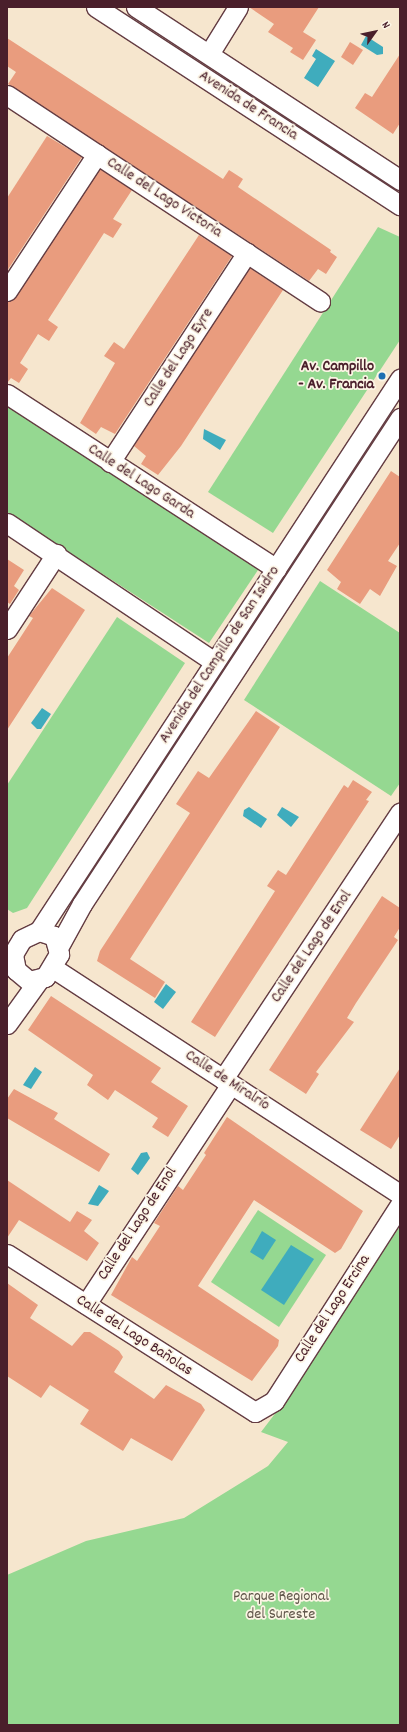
<!DOCTYPE html>
<meta charset="utf-8">
<style>
body{margin:0}
#map{position:relative;width:407px;height:1732px;overflow:hidden;background:#f6e6ce;font-family:Dekko,sans-serif}
div>[style]{position:absolute}
.green>*{inset:0;background:#95d891}
.water>*{inset:0;background:#3facbd}
.building>*{inset:0;background:#e99c7e}
.roads{filter:drop-shadow(1px 0 #643d43) drop-shadow(-1px 0 #643d43) drop-shadow(0 1px #643d43) drop-shadow(0 -1px #643d43)}
.minor>*{height:19px;margin:-9.5px;padding:0 9.5px;transform-origin:9.5px;border-radius:9.5px;background:#fff}
.dots>*{width:11px;height:11px;translate:-50% -50%;box-sizing:border-box;border:2px solid #fcf5e5;border-radius:50%}
span{translate:-50% -50%;white-space:nowrap;text-align:center;line-height:1.15;-webkit-text-stroke:3.5px #fcf5e5;paint-order:stroke}
.street-label{font-size:16px;color:#4a1f2b}
.poi-label{font-size:16px;color:#4a1f2b;font-weight:700}
.right{translate:-100% -50%;text-align:right}
.park-label{font-size:16px;color:#60564a}
.frame{position:absolute;inset:0;border:8px solid #4a1f2b;pointer-events:none}
.north{position:absolute;left:355px;top:12px;width:40px;height:40px;-webkit-text-stroke:3px #fcf5e5;paint-order:stroke;rotate:57deg;font-size:11px;font-weight:700;line-height:16px;text-align:center;color:#4a1f2b}
.north::after{content:'';display:block;margin:auto;width:14px;height:18px;background:#4a1f2b;clip-path:polygon(50% 0,100% 100%,50% 72%,0 100%)}
</style>
<div id="map">
<div class="green">
<i style="clip-path:polygon(378px 227px,400px 237px,400px 340px,273px 533px,208px 492px)"></i>
<i style="clip-path:polygon(7px 401px,260px 567px,209px 643px,7px 512px)"></i>
<i style="clip-path:polygon(320px 581px,400px 633px,400px 783px,391px 796px,244px 700px)"></i>
<i style="clip-path:polygon(117px 617px,185px 663px,27px 908px,13px 913px,7px 909px,7px 785px)"></i>
<i style="clip-path:polygon(258px 1210px,326px 1255px,279px 1327px,211px 1282px)"></i>
<i style="clip-path:polygon(400px 1226px,400px 1725px,7px 1725px,7px 1575px,86px 1541px,184px 1518px,268px 1466px,288px 1442px,261px 1432px,287px 1398px)"></i>
</div>
<div class="water">
<i style="clip-path:polygon(366px 36px,383px 47px,383px 54px,377px 55px,361px 45px)"></i>
<i style="clip-path:polygon(316px 49px,335px 61px,318px 87px,304px 78px,316px 59px,312px 56px)"></i>
<i style="clip-path:polygon(204px 429px,226px 440px,220px 450px,203px 439px)"></i>
<i style="clip-path:polygon(42px 708px,51px 714px,41px 729px,37px 729px,31px 723px)"></i>
<i style="clip-path:polygon(249px 807px,267px 819px,261px 828px,243px 816px,244px 810px)"></i>
<i style="clip-path:polygon(282px 807px,299px 817px,291px 827px,277px 815px)"></i>
<i style="clip-path:polygon(166px 984px,176px 992px,163px 1009px,154px 1002px)"></i>
<i style="clip-path:polygon(35px 1067px,42px 1072px,31px 1089px,23px 1085px)"></i>
<i style="clip-path:polygon(141px 1153px,147px 1152px,150px 1158px,138px 1175px,131px 1169px)"></i>
<i style="clip-path:polygon(99px 1185px,109px 1191px,98px 1206px,88px 1204px)"></i>
<i style="clip-path:polygon(262px 1231px,276px 1240px,263px 1260px,250px 1252px)"></i>
<i style="clip-path:polygon(291px 1245px,314px 1259px,284px 1305px,261px 1290px)"></i>
</div>
<div class="building">
<i style="clip-path:polygon(249px 7px,319px 7px,303px 32px,316px 40px,303px 60px,290px 52px,293px 48px,268px 32px,274px 24px)"></i>
<i style="clip-path:polygon(7px 38px,223px 179px,229px 170px,243px 179px,238px 187px,331px 250px,330px 252px,337px 257px,326px 274px,318px 269px,309px 281px,8px 84px,16px 72px,7px 66px)"></i>
<i style="clip-path:polygon(350px 42px,363px 50px,353px 65px,341px 57px)"></i>
<i style="clip-path:polygon(400px 54px,400px 123px,393px 134px,355px 108px,365px 93px,372px 97px)"></i>
<i style="clip-path:polygon(47px 136px,82px 157px,7px 271px,7px 198px)"></i>
<i style="clip-path:polygon(100px 169px,132px 190px,113px 219px,122px 224px,113px 238px,104px 233px,48px 320px,58px 327px,49px 341px,38px 334px,20px 363px,28px 369px,19px 383px,11px 378px,7px 383px,7px 302px,16px 297px)"></i>
<i style="clip-path:polygon(199px 235px,232px 256px,115px 434px,101px 427px,96px 434px,80px 423px,115px 363px,104px 356px,114px 342px,124px 349px)"></i>
<i style="clip-path:polygon(250px 268px,283px 290px,181px 446px,158px 475px,141px 464px,146px 456px,134px 446px)"></i>
<i style="clip-path:polygon(391px 471px,400px 477px,400px 543px,388px 561px,397px 566px,380px 596px,370px 589px,360px 604px,337px 589px,341px 582px,327px 570px)"></i>
<i style="clip-path:polygon(7px 559px,24px 570px,14px 586px,19px 590px,10px 604px,7px 602px)"></i>
<i style="clip-path:polygon(52px 588px,85px 610px,7px 730px,7px 658px,33px 618px,29px 616px)"></i>
<i style="clip-path:polygon(256px 711px,280px 727px,130px 959px,165px 982px,155px 998px,97px 961px,100px 951px,190px 813px,176px 804px,198px 771px,209px 778px)"></i>
<i style="clip-path:polygon(353px 780px,372px 792px,366px 800px,369px 801px,215px 1037px,191px 1022px,275px 891px,267px 886px,278px 870px,286px 875px,344px 785px,348px 788px)"></i>
<i style="clip-path:polygon(382px 896px,400px 908px,400px 927px,394px 937px,398px 940px,356px 1003px,347px 1018px,354px 1022px,316px 1072px,319px 1074px,306px 1094px,269px 1070px)"></i>
<i style="clip-path:polygon(51px 996px,161px 1068px,151px 1082px,188px 1106px,168px 1137px,152px 1127px,158px 1118px,115px 1090px,108px 1100px,87px 1085px,93px 1075px,28px 1030px)"></i>
<i style="clip-path:polygon(400px 1068px,400px 1135px,391px 1149px,360px 1130px)"></i>
<i style="clip-path:polygon(14px 1089px,58px 1113px,54px 1119px,110px 1154px,99px 1172px,7px 1118px,7px 1099px)"></i>
<i style="clip-path:polygon(227px 1117px,363px 1211px,341px 1249px,335px 1253px,254px 1200px,198px 1286px,279px 1340px,278px 1346px,252px 1381px,111px 1295px,132px 1257px,137px 1261px,160px 1226px,154px 1223px,178px 1186px,183px 1190px,206px 1155px,204px 1153px)"></i>
<i style="clip-path:polygon(7px 1180px,70px 1222px,77px 1211px,92px 1220px,84px 1231px,99px 1243px,87px 1261px,19px 1220px,7px 1238px)"></i>
<i style="clip-path:polygon(7px 1283px,38px 1305px,30px 1318px,72px 1346px,84px 1332px,90px 1332px,119px 1351px,123px 1357px,114px 1372px,154px 1399px,166px 1385px,201px 1404px,205px 1410px,172px 1461px,131px 1438px,123px 1451px,80px 1424px,89px 1410px,50px 1385px,41px 1398px,7px 1376px)"></i>
</div>
<div class="roads">
<div class="minor">
<i style="left:96px;top:7px;width:363px;rotate:33.1deg"></i>
<i style="left:136px;top:7px;width:316px;rotate:33.2deg"></i>
<i style="left:209px;top:54px;width:55px;rotate:-58.3deg"></i>
<i style="left:7px;top:95px;width:375px;rotate:33.4deg"></i>
<i style="left:7px;top:291px;width:164px;rotate:-56.7deg"></i>
<i style="left:7px;top:394px;width:321px;rotate:33deg"></i>
<i style="left:110px;top:462px;width:250px;rotate:-56.8deg"></i>
<i style="left:7px;top:523px;width:250px;rotate:33.8deg"></i>
<i style="left:7px;top:629px;width:90px;rotate:-56.8deg"></i>
<i style="left:39px;top:931px;width:660px;rotate:-56.82deg"></i>
<i style="left:39px;top:931px;width:16px;rotate:18deg"></i>
<i style="left:54px;top:936px;width:19px;rotate:74deg"></i>
<i style="left:59px;top:954px;width:27px;rotate:121deg"></i>
<i style="left:45px;top:977px;width:16px;rotate:166deg"></i>
<i style="left:29px;top:981px;width:17px;rotate:-140deg"></i>
<i style="left:16px;top:970px;width:16px;rotate:-101deg"></i>
<i style="left:13px;top:954px;width:17px;rotate:-59deg"></i>
<i style="left:22px;top:939px;width:19px;rotate:-25deg"></i>
<i style="left:59px;top:946px;width:48px;rotate:-61.3deg"></i>
<i style="left:82px;top:904px;width:581px;rotate:-56.8deg"></i>
<i style="left:53px;top:968px;width:414px;rotate:33.1deg"></i>
<i style="left:7px;top:1024px;width:53px;rotate:-54.2deg"></i>
<i style="left:223px;top:1079px;width:320px;rotate:-56.4deg"></i>
<i style="left:7px;top:1254px;width:294px;rotate:32.5deg"></i>
<i style="left:255px;top:1412px;width:22px;rotate:-30deg"></i>
<i style="left:274px;top:1401px;width:233px;rotate:-57.3deg"></i>
<i style="left:86px;top:1304px;width:263px;rotate:-56.6deg"></i>
</div>
</div>
<div class="dots">
<i style="left:382px;top:376px;background:#1f6fb2"></i>
</div>
<div class="street-label">
<span style="left:248px;top:106px;rotate:33deg">Avenida de Francia</span>
<span style="left:164px;top:198px;rotate:33deg">Calle del Lago Victoria</span>
<span style="left:179px;top:358px;rotate:-57deg">Calle del Lago Eyre</span>
<span style="left:141px;top:482px;rotate:33deg">Calle del Lago Garda</span>
<span style="left:220px;top:655px;rotate:-57deg">Avenida del Campillo de San Isidro</span>
<span style="left:312px;top:947px;rotate:-56deg">Calle del Lago de Enol</span>
<span style="left:227px;top:1081px;rotate:33deg">Calle de Miralrío</span>
<span style="left:138px;top:1224px;rotate:-57deg">Calle del Lago de Enol</span>
<span style="left:333px;top:1309px;rotate:-57deg">Calle del Lago Ercina</span>
<span style="left:134px;top:1336px;rotate:33deg">Calle del Lago Bañolas</span>
</div>
<div class="poi-label">
<span class="right" style="left:374px;top:376px">Av. Campillo<br>- Av. Francia</span>
</div>
<div class="park-label">
<span style="left:281px;top:1606px">Parque Regional<br>del Sureste</span>
</div>
<div class="frame"></div>
<div class="north">N</div>
</div>
